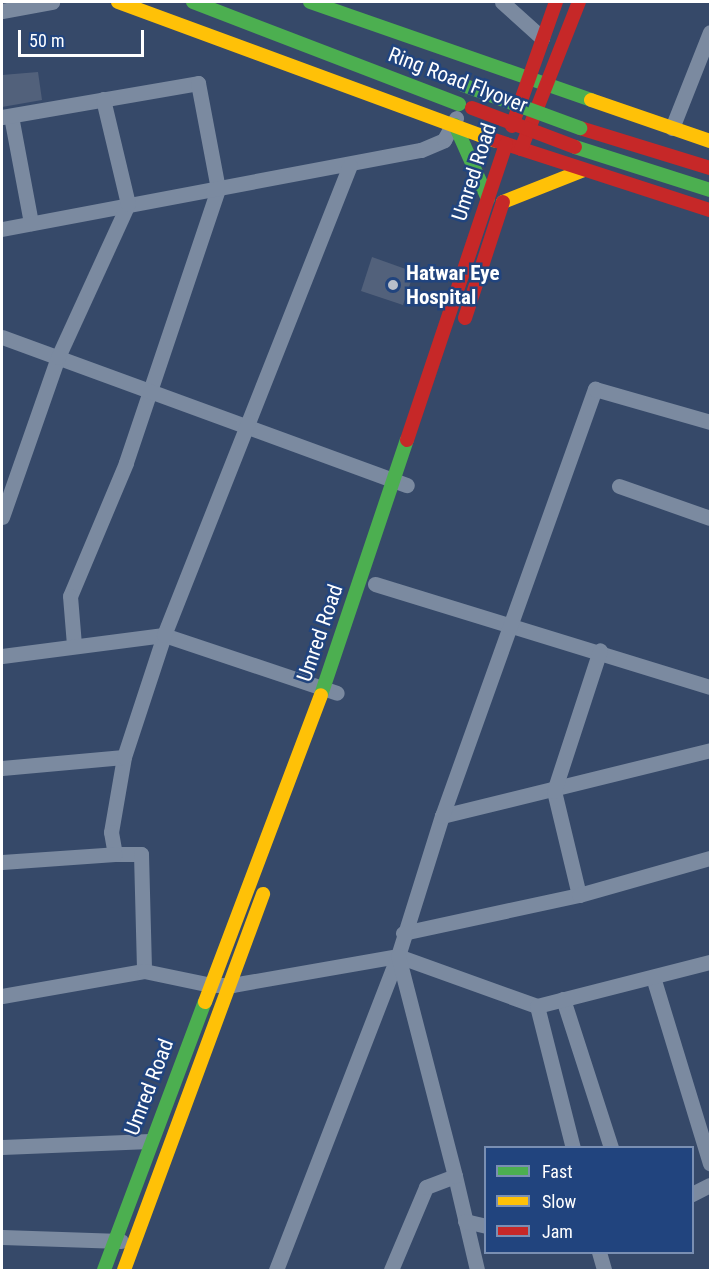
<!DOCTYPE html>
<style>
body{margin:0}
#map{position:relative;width:712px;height:1272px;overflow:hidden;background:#364969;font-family:"Roboto Condensed",sans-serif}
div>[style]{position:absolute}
.building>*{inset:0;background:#52617b}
.street>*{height:15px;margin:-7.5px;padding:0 7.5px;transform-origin:7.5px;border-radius:7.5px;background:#7b8aa0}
.fast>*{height:14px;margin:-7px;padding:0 7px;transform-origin:7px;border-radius:7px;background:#4caf50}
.slow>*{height:14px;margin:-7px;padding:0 7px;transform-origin:7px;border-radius:7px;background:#ffc107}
.jam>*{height:14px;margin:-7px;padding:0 7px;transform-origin:7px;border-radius:7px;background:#c62828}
.fast-bridge>*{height:14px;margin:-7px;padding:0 7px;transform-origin:7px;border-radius:7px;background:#4caf50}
.jam-bridge>*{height:14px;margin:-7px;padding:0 7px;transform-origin:7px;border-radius:7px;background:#c62828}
.dots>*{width:16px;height:16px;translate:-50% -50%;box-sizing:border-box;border:3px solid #21447e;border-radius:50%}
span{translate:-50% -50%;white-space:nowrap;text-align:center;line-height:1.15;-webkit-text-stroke:5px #21447e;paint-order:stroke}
.street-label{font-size:21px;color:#fff}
.poi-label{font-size:21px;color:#fff;font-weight:700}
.left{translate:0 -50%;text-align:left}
.frame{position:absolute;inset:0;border:3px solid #fff;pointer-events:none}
.legend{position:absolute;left:484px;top:1146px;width:210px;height:108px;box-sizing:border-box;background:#21447e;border:2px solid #7a8fb2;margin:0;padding:8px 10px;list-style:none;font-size:18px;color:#fff}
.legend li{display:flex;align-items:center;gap:12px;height:30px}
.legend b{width:30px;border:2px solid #7a8fb2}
.scale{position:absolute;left:18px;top:30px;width:126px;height:27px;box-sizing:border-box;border:3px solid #fff;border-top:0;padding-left:8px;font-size:18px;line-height:21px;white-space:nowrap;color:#fff;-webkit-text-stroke:4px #21447e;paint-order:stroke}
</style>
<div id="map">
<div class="building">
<i style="clip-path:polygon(38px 72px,42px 100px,2px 107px,2px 75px)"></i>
<i style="clip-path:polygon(372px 257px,414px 272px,403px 305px,361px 291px)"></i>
</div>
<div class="street">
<i style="left:502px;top:2px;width:54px;rotate:42deg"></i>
<i style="left:2px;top:11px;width:51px;rotate:-10.2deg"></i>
<i style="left:11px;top:116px;width:109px;rotate:79.4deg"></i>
<i style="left:2px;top:117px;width:199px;rotate:-9.8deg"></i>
<i style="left:198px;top:83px;width:108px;rotate:79.3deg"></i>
<i style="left:218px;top:189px;width:289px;rotate:108.6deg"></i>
<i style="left:126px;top:463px;width:144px;rotate:112.8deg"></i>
<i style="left:70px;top:596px;width:49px;rotate:85.3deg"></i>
<i style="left:672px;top:128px;width:103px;rotate:-68.4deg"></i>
<i style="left:2px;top:229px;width:426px;rotate:-10.7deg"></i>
<i style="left:421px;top:150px;width:25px;rotate:-23deg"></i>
<i style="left:444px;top:140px;width:25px;rotate:-61deg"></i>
<i style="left:2px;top:337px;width:431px;rotate:20.1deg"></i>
<i style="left:619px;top:486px;width:96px;rotate:19.4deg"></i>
<i style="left:2px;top:517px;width:170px;rotate:-70.7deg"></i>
<i style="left:58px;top:357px;width:168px;rotate:-65.4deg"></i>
<i style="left:128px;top:204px;width:108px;rotate:-103.4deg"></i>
<i style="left:375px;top:584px;width:350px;rotate:17.1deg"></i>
<i style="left:2px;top:656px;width:163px;rotate:-7.4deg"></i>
<i style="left:164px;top:635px;width:182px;rotate:18.5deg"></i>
<i style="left:124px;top:757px;width:76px;rotate:99.8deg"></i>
<i style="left:111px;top:832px;width:22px;rotate:80deg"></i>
<i style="left:115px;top:854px;width:26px"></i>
<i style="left:141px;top:854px;width:117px;rotate:88.5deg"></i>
<i style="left:2px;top:768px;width:122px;rotate:-5.2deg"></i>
<i style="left:124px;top:757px;width:128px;rotate:-71.8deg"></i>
<i style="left:164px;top:635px;width:505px;rotate:-68.41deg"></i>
<i style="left:442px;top:816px;width:276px;rotate:-13.8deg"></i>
<i style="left:2px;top:862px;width:113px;rotate:-4deg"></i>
<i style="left:579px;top:895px;width:107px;rotate:-103.5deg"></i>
<i style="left:554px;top:791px;width:148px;rotate:-71.9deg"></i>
<i style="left:403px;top:933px;width:180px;rotate:-12.2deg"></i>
<i style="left:579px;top:895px;width:136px;rotate:-15.8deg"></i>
<i style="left:653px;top:977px;width:195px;rotate:73deg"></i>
<i style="left:2px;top:996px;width:144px;rotate:-10deg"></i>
<i style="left:144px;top:971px;width:68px;rotate:11.8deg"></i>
<i style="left:211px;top:985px;width:21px"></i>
<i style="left:232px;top:985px;width:169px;rotate:-9.9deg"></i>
<i style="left:398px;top:956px;width:148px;rotate:19.8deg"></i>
<i style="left:537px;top:1006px;width:146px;rotate:75.8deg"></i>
<i style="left:563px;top:999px;width:157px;rotate:72.1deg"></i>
<i style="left:537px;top:1006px;width:179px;rotate:-14.3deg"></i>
<i style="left:2px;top:1147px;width:148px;rotate:-2.3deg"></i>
<i style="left:455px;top:1176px;width:97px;rotate:76.8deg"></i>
<i style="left:692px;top:1194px;width:20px;rotate:-27deg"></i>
<i style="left:465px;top:1221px;width:22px;rotate:13deg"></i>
<i style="left:2px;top:1237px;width:119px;rotate:1.9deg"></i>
<i style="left:599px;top:1252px;width:19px;rotate:74deg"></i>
<i style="left:276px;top:1270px;width:337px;rotate:-68.8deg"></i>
<i style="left:398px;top:956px;width:147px;rotate:-72.6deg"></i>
<i style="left:442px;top:816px;width:454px;rotate:-70.3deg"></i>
<i style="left:595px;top:389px;width:120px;rotate:16deg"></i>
<i style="left:391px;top:1270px;width:90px;rotate:-67.1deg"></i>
<i style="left:426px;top:1187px;width:31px;rotate:-21deg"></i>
<i style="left:455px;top:1176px;width:227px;rotate:-104.5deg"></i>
</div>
<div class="fast">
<i style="left:193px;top:2px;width:285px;rotate:21deg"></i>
<i style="left:310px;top:2px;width:298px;rotate:19.2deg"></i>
<i style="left:455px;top:125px;width:81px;rotate:66deg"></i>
<i style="left:575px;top:147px;width:142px;rotate:17.7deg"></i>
<i style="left:321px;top:695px;width:269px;rotate:-71.4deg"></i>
<i style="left:104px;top:1270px;width:286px;rotate:-69.4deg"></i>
</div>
<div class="slow">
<i style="left:118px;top:2px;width:401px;rotate:20.2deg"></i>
<i style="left:591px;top:100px;width:126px;rotate:19deg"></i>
<i style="left:503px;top:202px;width:87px;rotate:-21.6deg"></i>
<i style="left:205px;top:1002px;width:328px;rotate:-69.3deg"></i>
<i style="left:124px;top:1270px;width:401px;rotate:-69.7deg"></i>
</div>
<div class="jam">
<i style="left:512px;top:126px;width:132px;rotate:-70.5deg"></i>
<i style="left:580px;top:128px;width:136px;rotate:17.1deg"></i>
<i style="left:494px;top:140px;width:227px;rotate:18deg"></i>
<i style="left:521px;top:149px;width:158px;rotate:-68.5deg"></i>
<i style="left:465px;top:318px;width:122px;rotate:-71.9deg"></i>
<i style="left:407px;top:440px;width:312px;rotate:-71.5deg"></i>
</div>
<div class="fast-bridge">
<i style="left:463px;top:85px;width:125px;rotate:20.2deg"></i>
</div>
<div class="jam-bridge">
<i style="left:472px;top:108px;width:110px;rotate:20.7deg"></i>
</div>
<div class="dots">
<i style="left:393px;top:285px;background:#b9bfca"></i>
</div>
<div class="street-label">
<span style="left:458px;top:80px;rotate:21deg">Ring Road Flyover</span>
<span style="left:474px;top:172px;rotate:-72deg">Umred Road</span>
<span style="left:320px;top:633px;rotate:-71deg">Umred Road</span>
<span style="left:149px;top:1087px;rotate:-69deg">Umred Road</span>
</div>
<div class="poi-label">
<span class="left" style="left:406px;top:285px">Hatwar Eye<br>Hospital</span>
</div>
<div class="frame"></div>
<ul class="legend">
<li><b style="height:8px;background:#4caf50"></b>Fast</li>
<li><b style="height:8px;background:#ffc107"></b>Slow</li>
<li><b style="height:8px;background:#c62828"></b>Jam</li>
</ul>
<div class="scale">50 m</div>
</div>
